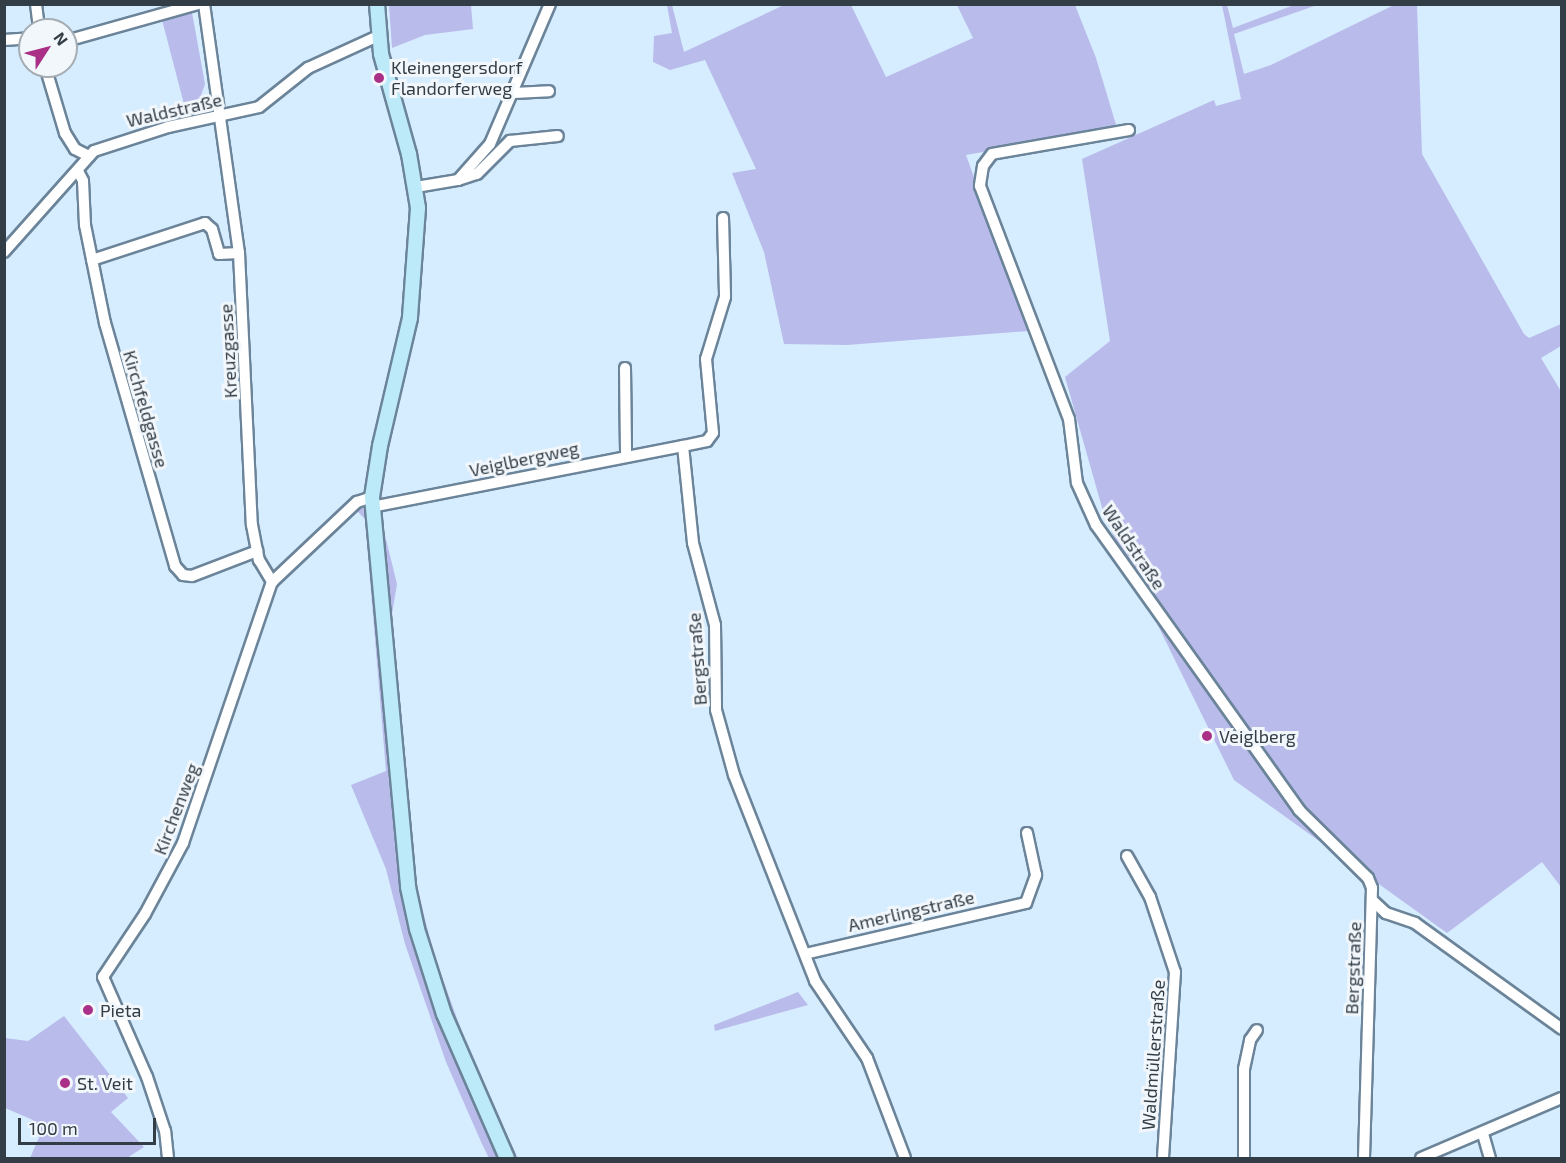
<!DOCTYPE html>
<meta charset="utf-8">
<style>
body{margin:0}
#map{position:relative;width:1566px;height:1163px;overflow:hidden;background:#d6ecff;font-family:"Exo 2",sans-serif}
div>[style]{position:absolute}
.green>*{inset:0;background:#b9bbeb}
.roads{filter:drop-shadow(2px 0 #6b8499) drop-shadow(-2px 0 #6b8499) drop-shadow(0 2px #6b8499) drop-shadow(0 -2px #6b8499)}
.minor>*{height:10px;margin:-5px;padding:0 5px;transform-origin:5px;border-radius:5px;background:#fff}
.secondary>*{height:14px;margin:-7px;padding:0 7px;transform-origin:7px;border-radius:7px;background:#bceaf8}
.dots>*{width:16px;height:16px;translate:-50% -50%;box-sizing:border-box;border:3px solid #f2f7fc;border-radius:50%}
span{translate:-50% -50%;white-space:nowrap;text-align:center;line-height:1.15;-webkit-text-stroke:6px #f2f7fc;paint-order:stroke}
.poi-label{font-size:18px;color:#323d46}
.left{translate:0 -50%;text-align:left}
.street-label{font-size:18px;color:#323d46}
.frame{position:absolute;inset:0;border:6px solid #323d46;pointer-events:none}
.north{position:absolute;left:18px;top:18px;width:60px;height:60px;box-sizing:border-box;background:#f2f7fc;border:2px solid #a5adb3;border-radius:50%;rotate:54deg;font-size:16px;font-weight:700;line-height:24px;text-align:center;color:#323d46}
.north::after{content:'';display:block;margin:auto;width:21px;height:27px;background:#a93086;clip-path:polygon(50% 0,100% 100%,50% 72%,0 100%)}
.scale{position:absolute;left:18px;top:1118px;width:138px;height:27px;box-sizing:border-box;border:3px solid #323d46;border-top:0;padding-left:8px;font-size:18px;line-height:21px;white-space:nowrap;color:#323d46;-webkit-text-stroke:4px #f2f7fc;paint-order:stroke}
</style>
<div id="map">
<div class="green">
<i style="clip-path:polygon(389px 5px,471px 5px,473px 29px,425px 35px,392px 48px)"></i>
<i style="clip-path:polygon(667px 5px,672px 5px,684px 52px,784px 5px,851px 5px,886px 77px,973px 38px,957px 5px,1075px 5px,1096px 58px,1117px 128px,966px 155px,1029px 331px,847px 345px,784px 344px,764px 252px,732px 173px,756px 169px,705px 60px,670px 70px,653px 62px,654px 36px,672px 33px)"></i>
<i style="clip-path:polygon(1222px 5px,1227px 5px,1233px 28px,1294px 5px,1317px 5px,1234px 34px,1244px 74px,1271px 65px,1394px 5px,1417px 5px,1422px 154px,1524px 334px,1529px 338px,1561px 324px,1561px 346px,1541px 358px,1562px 393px,1561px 887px,1542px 862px,1447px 933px,1234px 780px,1105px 518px,1065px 377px,1110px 341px,1082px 159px,1214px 100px,1216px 106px,1241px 99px)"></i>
<i style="clip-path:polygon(191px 7px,205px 84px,198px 104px,185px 108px,161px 16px)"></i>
<i style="clip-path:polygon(382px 503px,380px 515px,397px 584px,392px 614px,417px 886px,433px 952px,480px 1082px,518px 1158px,489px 1158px,482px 1144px,446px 1062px,405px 944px,386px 869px,351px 785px,386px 771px,365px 519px,356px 510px)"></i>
<i style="clip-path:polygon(798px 992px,808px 1005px,715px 1031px,714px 1025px)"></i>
<i style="clip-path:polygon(64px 1016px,128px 1098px,111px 1112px,144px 1147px,127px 1158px,30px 1158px,40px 1135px,38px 1127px,33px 1120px,5px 1108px,5px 1038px,28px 1041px)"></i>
</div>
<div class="roads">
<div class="minor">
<i style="left:36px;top:4px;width:26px;rotate:83deg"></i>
<i style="left:204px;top:4px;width:251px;rotate:82deg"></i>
<i style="left:239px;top:253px;width:272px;rotate:87.3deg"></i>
<i style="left:252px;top:525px;width:36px;rotate:79deg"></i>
<i style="left:259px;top:560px;width:26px;rotate:59deg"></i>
<i style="left:4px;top:40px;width:26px;rotate:-4deg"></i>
<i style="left:66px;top:41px;width:137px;rotate:-15.7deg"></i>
<i style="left:45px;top:66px;width:70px;rotate:73.4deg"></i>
<i style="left:65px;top:133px;width:19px;rotate:58deg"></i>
<i style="left:75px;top:149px;width:16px;rotate:27deg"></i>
<i style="left:514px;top:93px;width:35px;rotate:-3deg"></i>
<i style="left:1129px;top:130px;width:139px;rotate:170.1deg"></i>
<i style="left:992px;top:154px;width:15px;rotate:127deg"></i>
<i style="left:983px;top:166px;width:20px;rotate:99deg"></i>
<i style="left:980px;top:186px;width:249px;rotate:69.1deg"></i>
<i style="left:1069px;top:419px;width:64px;rotate:82.9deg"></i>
<i style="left:1077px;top:483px;width:46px;rotate:65.7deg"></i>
<i style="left:1096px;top:525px;width:350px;rotate:54.5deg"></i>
<i style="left:1299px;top:810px;width:97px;rotate:44.6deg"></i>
<i style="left:1368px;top:878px;width:11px;rotate:68deg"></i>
<i style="left:1372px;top:888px;width:270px;rotate:91.7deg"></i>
<i style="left:78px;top:171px;width:11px;rotate:63deg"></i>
<i style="left:83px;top:181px;width:44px;rotate:87.4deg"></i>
<i style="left:85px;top:225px;width:100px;rotate:78.5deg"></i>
<i style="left:105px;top:323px;width:253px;rotate:73.9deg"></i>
<i style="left:175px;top:566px;width:12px;rotate:48deg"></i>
<i style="left:183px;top:575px;width:9px;rotate:6deg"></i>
<i style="left:192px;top:576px;width:70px;rotate:-21deg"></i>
<i style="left:458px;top:180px;width:20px;rotate:-18deg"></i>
<i style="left:477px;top:174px;width:47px;rotate:-45deg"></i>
<i style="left:510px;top:141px;width:48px;rotate:-5.9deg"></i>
<i style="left:416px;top:187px;width:43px;rotate:-9.5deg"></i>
<i style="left:458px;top:180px;width:48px;rotate:-48.4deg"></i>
<i style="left:490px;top:144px;width:152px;rotate:-66.8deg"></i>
<i style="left:723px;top:218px;width:79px;rotate:88.5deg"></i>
<i style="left:725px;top:297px;width:65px;rotate:107deg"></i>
<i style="left:706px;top:359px;width:74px;rotate:84.6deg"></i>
<i style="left:713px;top:433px;width:10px;rotate:127deg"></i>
<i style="left:707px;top:441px;width:25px;rotate:168deg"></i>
<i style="left:683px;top:446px;width:98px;rotate:84.1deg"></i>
<i style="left:693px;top:543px;width:85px;rotate:75deg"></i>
<i style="left:715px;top:625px;width:85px;rotate:89.3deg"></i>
<i style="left:716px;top:710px;width:67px;rotate:74.5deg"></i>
<i style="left:734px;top:775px;width:221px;rotate:68.5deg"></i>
<i style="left:815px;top:981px;width:93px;rotate:56deg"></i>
<i style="left:867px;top:1058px;width:107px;rotate:69.2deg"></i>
<i style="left:4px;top:252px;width:135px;rotate:-48.3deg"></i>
<i style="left:94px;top:151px;width:78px;rotate:-18deg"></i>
<i style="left:168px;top:127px;width:93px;rotate:-12.4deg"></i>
<i style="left:259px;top:107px;width:63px;rotate:-38.5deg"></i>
<i style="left:308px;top:68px;width:77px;rotate:-24.6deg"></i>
<i style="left:92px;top:260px;width:119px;rotate:-18.1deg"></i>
<i style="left:205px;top:223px;width:9px;rotate:41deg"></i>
<i style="left:212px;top:229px;width:26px;rotate:74deg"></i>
<i style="left:219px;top:254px;width:20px;rotate:-3deg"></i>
<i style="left:625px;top:368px;width:87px;rotate:89.3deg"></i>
<i style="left:372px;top:507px;width:317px;rotate:-11.1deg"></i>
<i style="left:1127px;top:856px;width:47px;rotate:60.7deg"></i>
<i style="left:1150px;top:897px;width:79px;rotate:71.6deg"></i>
<i style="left:1175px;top:972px;width:186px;rotate:93.7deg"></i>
<i style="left:1373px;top:901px;width:18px;rotate:43deg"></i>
<i style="left:1386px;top:913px;width:31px;rotate:19deg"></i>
<i style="left:1415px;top:923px;width:181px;rotate:35.8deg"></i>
<i style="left:805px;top:954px;width:227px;rotate:-13deg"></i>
<i style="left:1026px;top:903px;width:30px;rotate:-70deg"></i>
<i style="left:1036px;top:875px;width:43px;rotate:-102.1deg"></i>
<i style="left:1483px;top:1134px;width:25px;rotate:74deg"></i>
<i style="left:168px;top:1158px;width:27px;rotate:-96deg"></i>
<i style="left:165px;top:1131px;width:57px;rotate:-108.4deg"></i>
<i style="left:147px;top:1077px;width:109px;rotate:-113.7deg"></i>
<i style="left:103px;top:977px;width:76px;rotate:-56.3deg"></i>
<i style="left:145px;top:914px;width:81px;rotate:-61.8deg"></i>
<i style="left:183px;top:843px;width:276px;rotate:-71.2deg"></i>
<i style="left:272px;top:582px;width:117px;rotate:-43.3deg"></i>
<i style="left:357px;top:502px;width:16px;rotate:-18deg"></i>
<i style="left:1244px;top:1158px;width:89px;rotate:-90deg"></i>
<i style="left:1244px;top:1069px;width:30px;rotate:-78deg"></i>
<i style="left:1250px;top:1040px;width:12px;rotate:-55deg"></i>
<i style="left:1421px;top:1158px;width:153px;rotate:-23.1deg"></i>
</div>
<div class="secondary">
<i style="left:377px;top:4px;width:50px;rotate:85.4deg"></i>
<i style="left:381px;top:54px;width:104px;rotate:74.4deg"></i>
<i style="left:409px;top:154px;width:55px;rotate:80.5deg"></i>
<i style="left:418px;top:208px;width:110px;rotate:94.2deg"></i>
<i style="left:410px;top:318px;width:131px;rotate:103.2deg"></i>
<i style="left:380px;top:446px;width:52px;rotate:98.9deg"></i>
<i style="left:372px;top:497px;width:392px;rotate:84.7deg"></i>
<i style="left:408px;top:887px;width:43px;rotate:77.9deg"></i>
<i style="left:417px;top:929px;width:89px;rotate:72.4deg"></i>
<i style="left:444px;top:1014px;width:157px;rotate:66.4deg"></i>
</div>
</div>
<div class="dots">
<i style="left:379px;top:78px;background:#a93086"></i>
<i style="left:1207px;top:736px;background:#a93086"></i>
<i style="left:88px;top:1010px;background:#a93086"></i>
<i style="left:65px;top:1083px;background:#a93086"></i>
</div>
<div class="poi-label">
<span class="left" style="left:391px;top:78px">Kleinengersdorf<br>Flandorferweg</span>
<span class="left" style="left:1219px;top:736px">Veiglberg</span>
<span class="left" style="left:100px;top:1010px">Pieta</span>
<span class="left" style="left:77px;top:1083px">St. Veit</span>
</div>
<div class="street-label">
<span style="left:174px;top:110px;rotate:-13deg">Waldstraße</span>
<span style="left:228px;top:351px;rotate:-93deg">Kreuzgasse</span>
<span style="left:146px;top:409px;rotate:74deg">Kirchfeldgasse</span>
<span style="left:524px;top:459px;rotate:-12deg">Veiglbergweg</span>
<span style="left:1134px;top:547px;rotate:56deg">Waldstraße</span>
<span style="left:697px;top:659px;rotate:-94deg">Bergstraße</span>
<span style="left:176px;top:809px;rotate:-69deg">Kirchenweg</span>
<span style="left:911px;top:911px;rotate:-13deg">Amerlingstraße</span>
<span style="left:1353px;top:968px;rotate:-88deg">Bergstraße</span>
<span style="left:1153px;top:1055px;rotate:-86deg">Waldmüllerstraße</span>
</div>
<div class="frame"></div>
<div class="north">N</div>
<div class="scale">100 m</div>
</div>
